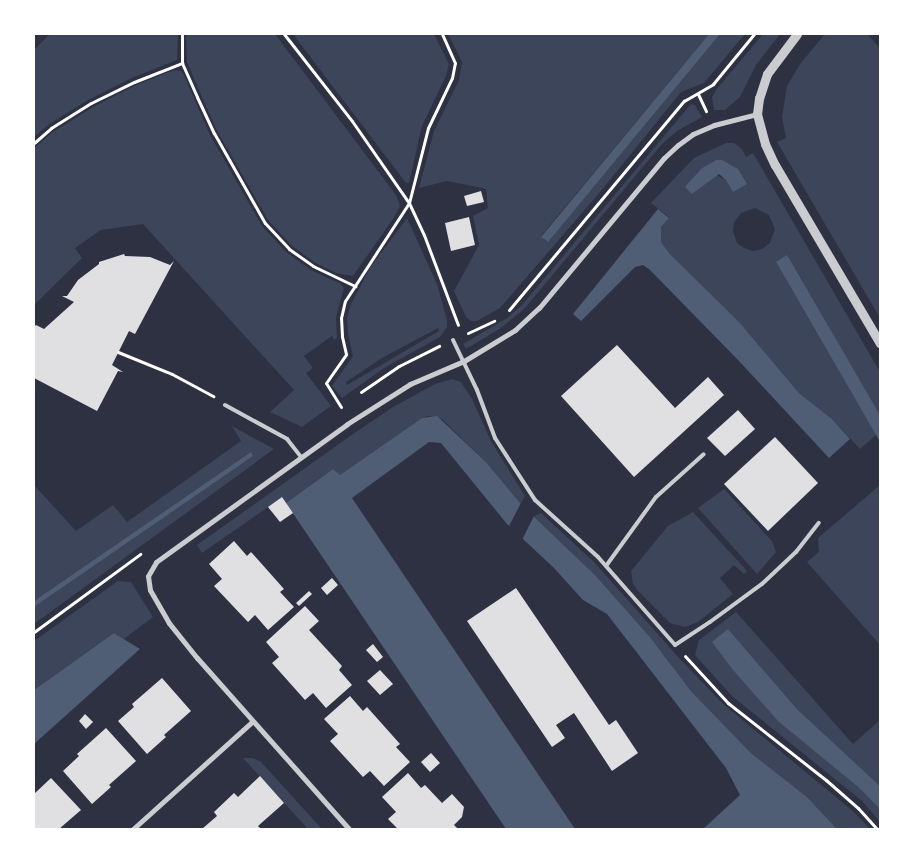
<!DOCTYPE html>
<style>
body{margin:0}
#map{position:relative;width:914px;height:863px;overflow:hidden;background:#2d3142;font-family:Raleway,sans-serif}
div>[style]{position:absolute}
.green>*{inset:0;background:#3c4559}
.water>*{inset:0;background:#4f5d75}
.pier>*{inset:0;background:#2d3142}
.building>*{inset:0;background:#e0e0e3}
.path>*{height:3px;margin:-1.5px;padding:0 1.5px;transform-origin:1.5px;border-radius:1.5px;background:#fff}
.service>*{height:4px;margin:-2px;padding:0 2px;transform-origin:2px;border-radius:2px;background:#caccd0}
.minor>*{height:5px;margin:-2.5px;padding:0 2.5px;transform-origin:2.5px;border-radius:2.5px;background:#caccd0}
.tertiary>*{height:9px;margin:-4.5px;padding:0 4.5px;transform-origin:4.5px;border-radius:4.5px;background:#caccd0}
span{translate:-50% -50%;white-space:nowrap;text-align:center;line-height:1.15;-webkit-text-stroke:4px #fff;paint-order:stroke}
.frame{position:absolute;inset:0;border:35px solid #fff;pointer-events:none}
</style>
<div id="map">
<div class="green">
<i style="clip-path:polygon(50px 34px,178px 34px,177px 60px,132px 78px,88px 100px,48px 125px,34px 137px,34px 50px)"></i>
<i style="clip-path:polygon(186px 34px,275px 34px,396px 195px,400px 206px,393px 219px,353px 276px,336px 273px,314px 262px,291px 245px,268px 220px,217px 131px,201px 95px,187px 62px)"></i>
<i style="clip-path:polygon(293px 34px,434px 34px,449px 64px,446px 76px,422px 126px,409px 183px,406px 183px)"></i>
<i style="clip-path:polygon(448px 34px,709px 34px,541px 236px,547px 242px,720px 34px,745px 34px,704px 83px,681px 92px,601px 191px,500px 308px,477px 321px,471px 321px,466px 317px,454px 291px,479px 245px,473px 216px,488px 208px,486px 189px,447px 181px,419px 188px,434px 131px,459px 80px,462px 62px)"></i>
<i style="clip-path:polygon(763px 34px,780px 34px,756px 65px,740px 97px,725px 110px,714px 110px,712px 97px,716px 90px)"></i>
<i style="clip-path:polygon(825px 34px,867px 34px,880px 48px,880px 318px,777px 142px,786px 138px,782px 117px,787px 86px,800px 64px)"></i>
<i style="clip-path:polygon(174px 70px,181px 71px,184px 75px,210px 135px,262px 226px,286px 252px,311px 270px,341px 284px,344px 288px,336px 317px,337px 338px,334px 340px,332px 336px,304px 356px,313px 368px,306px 373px,331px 406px,302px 427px,270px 412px,294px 390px,143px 224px,101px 230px,75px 248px,82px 258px,34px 305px,34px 148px,53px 132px,93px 107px,136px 85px)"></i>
<i style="clip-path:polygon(691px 104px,695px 105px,702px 117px,677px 131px,662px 144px,525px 308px,501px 328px,466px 349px,463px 344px,507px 318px,522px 305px)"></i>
<i style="clip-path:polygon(evenodd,726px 143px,734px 143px,742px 149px,746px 157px,753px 153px,880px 372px,880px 415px,845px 357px,776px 262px,876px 435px,860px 449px,832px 419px,799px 393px,740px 323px,670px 254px,661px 242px,661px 227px,669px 217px,651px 203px,694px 158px,726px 143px,716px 160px,726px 180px,702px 168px,716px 160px,726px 143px,755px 208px,769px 215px,775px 229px,770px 243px,762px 249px,753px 251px,744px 248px,737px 243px,733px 231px,734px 222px,741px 213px,755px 208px)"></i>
<i style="clip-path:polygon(evenodd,407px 218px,437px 284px,447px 320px,447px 327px,440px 337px,384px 368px,342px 398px,332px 386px,353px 356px,348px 335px,347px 318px,351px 304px,370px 268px,407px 218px,438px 328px,439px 331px,347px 385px,346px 382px,382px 358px,438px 328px)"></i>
<i style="clip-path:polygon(452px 379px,461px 382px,472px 399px,491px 441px,525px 496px,521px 504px,485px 461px,446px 423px,442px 419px,429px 416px,422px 418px,339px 476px,333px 469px,286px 503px,281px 498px,202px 553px,197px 545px,353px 434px,393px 407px,435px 384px)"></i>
<i style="clip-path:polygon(232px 426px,274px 449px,34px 624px,34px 607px,253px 455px,251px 453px,34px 602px,34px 485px,76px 531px,113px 505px,127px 522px,241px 441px)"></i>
<i style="clip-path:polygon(880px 485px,880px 645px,807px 562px,819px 552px,818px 538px)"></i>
<i style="clip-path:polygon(724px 489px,772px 541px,776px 552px,757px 574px,698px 508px)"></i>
<i style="clip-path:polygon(693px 512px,747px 571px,744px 574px,734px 565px,720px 578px,733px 594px,698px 622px,685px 627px,670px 623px,638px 591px,633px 584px,631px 571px,668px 526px)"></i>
<i style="clip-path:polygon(541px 513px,595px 563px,680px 659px,722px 703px,854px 812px,870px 829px,837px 829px,807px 797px,751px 753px,691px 691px,650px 637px,595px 575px,534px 516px)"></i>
<i style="clip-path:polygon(118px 581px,131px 582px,153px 617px,124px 639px,114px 633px,34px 690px,34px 641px)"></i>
<i style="clip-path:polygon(736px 612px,853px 744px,880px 720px,880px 786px,797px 709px,728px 629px,857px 786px,880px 809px,880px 822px,862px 801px,732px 696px,695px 655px,699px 640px)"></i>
<i style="clip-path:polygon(253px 758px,261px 762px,322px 829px,308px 829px,243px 758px)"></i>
</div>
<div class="water">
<i style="clip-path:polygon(709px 34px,720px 34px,548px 242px,541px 237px)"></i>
<i style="clip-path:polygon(716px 160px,722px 160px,738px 169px,747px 184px,733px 192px,726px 180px,719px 174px,692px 194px,685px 187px,702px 168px)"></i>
<i style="clip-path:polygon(658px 209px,669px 218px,661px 227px,661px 242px,670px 254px,740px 323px,799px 393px,832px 419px,850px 439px,829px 458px,739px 361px,649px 269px,643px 265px,635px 267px,581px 321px,573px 314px)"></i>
<i style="clip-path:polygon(787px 255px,880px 415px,880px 442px,776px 262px)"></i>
<i style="clip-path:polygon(437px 416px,485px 461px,521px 504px,595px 575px,650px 637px,691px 691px,751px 753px,807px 797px,837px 829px,703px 829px,740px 795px,726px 768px,607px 614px,583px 600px,554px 568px,507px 524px,441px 443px,429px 442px,352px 498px,575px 829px,506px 829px,286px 503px,333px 469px,340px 475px,422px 418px)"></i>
<i style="clip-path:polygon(251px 452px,253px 456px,34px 607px,34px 602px,40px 597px)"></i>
<i style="clip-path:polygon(728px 629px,797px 709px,880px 786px,880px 809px,857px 786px,778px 721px,733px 670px,712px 642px)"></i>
<i style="clip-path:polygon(114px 633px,140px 649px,34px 744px,34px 690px)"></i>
</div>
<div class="pier">
<i style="clip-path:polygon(522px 501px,535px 514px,522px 540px,508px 528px)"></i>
</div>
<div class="building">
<i style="clip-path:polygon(481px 191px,484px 202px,467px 206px,464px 196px)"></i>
<i style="clip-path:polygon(469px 217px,475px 245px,451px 251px,445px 223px)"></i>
<i style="clip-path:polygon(124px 254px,125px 256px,150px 257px,170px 265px,174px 261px,135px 334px,129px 331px,112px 365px,123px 372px,118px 371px,97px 411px,34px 378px,34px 327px,36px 325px,44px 329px,74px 302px,62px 296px,67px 296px,78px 280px,99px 264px,99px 262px)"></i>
<i style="clip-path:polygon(617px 345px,675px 408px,708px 377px,724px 395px,634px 477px,561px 396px)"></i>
<i style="clip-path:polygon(738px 410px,755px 429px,725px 456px,707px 438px)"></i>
<i style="clip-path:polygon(775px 437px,818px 483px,768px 531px,724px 484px)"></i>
<i style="clip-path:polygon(282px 497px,293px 513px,280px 522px,268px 507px)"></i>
<i style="clip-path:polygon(234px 541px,247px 556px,251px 552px,284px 589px,280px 592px,294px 607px,268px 630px,255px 615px,248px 622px,214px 586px,222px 579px,209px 564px)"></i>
<i style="clip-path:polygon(332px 578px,338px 585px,327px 595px,321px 588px)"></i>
<i style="clip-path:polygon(516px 588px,609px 725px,616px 720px,638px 753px,612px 771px,574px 713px,556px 725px,565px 738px,552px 747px,467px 621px)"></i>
<i style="clip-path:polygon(309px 591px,312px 594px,299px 606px,296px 603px)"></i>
<i style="clip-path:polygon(305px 606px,319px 621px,309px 630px,342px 666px,339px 670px,352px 685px,326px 708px,313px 693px,305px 700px,272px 663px,279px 657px,266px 642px)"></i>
<i style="clip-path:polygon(373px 644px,383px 657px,377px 662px,366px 650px)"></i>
<i style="clip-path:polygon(380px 670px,393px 684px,380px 695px,367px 681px)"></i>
<i style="clip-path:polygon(162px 678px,191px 711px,164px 735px,166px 737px,147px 754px,118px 721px,134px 707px,132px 704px)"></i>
<i style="clip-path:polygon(350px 696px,363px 711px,367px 707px,400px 744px,396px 747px,410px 762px,384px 786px,370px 771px,363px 777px,330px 741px,338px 734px,324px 719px)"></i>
<i style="clip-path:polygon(85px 714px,93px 722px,86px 729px,79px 721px)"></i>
<i style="clip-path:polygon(106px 728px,136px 761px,109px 785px,111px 787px,92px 804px,63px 771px,79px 756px,77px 754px)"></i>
<i style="clip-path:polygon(431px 753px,440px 763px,430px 772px,421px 762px)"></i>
<i style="clip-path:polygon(408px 773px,421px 788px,425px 785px,442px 803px,452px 794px,464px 807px,462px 817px,454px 825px,458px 829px,398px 829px,388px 819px,396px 812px,382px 797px)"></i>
<i style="clip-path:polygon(260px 776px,284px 803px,258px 826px,261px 829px,202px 829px,217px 816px,214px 812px,234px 793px,238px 797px)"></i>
<i style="clip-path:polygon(51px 778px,81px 810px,59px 829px,34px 829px,34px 794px)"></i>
</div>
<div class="path">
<i style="left:182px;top:34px;width:29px;rotate:90deg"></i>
<i style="left:182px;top:63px;width:37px;rotate:66deg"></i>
<i style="left:197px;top:97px;width:40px;rotate:65deg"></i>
<i style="left:214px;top:133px;width:103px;rotate:60.5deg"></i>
<i style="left:265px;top:223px;width:35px;rotate:47deg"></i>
<i style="left:289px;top:249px;width:29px;rotate:35deg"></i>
<i style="left:313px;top:266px;width:47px;rotate:25.5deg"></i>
<i style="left:284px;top:34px;width:110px;rotate:52deg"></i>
<i style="left:352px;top:121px;width:100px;rotate:55.2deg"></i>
<i style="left:409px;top:203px;width:35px;rotate:65deg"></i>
<i style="left:424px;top:235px;width:96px;rotate:69.3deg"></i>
<i style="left:698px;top:94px;width:19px;rotate:65deg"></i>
<i style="left:34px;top:143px;width:23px;rotate:-41deg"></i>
<i style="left:51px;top:128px;width:47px;rotate:-32deg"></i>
<i style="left:91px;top:103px;width:48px;rotate:-26deg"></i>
<i style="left:134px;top:82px;width:52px;rotate:-21.6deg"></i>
<i style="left:509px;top:310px;width:273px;rotate:-50.1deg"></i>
<i style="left:684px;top:101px;width:34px;rotate:-30deg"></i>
<i style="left:713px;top:84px;width:65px;rotate:-50.6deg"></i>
<i style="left:468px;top:333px;width:29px;rotate:-25deg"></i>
<i style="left:118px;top:352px;width:58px;rotate:22.2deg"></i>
<i style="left:172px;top:374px;width:47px;rotate:28.2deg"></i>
<i style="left:361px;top:392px;width:46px;rotate:-34.4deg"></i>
<i style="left:399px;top:366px;width:45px;rotate:-26.6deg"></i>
<i style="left:341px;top:407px;width:28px;rotate:-122deg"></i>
<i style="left:326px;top:383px;width:35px;rotate:-55deg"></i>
<i style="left:346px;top:354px;width:18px;rotate:-103deg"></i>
<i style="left:342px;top:336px;width:18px;rotate:-93deg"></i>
<i style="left:341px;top:318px;width:17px;rotate:-77deg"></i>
<i style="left:345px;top:301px;width:117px;rotate:-56.9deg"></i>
<i style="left:409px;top:203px;width:77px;rotate:-75.8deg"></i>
<i style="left:428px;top:128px;width:55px;rotate:-64.4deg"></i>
<i style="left:452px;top:78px;width:15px;rotate:-79deg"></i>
<i style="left:455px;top:63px;width:32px;rotate:-114deg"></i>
<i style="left:34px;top:632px;width:132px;rotate:-36.3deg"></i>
<i style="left:685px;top:656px;width:64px;rotate:47.5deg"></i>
<i style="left:728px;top:703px;width:125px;rotate:38.2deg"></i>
<i style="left:826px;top:780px;width:43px;rotate:41.2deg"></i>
<i style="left:858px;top:808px;width:28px;rotate:48deg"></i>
</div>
<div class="service">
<i style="left:453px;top:340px;width:55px;rotate:64.4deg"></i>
<i style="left:477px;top:390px;width:51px;rotate:69.4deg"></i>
<i style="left:495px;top:438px;width:74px;rotate:57.2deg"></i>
<i style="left:535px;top:500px;width:85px;rotate:42.1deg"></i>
<i style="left:598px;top:557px;width:117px;rotate:48.8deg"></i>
<i style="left:675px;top:645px;width:42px;rotate:-33.3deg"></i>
<i style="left:710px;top:622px;width:64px;rotate:-36.2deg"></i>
<i style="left:762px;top:584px;width:47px;rotate:-43.3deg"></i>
<i style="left:796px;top:552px;width:37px;rotate:-52deg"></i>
<i style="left:225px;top:405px;width:71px;rotate:28.7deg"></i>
<i style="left:287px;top:439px;width:23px;rotate:52deg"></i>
<i style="left:606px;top:566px;width:85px;rotate:-54.1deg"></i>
<i style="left:656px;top:497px;width:64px;rotate:-41.9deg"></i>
</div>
<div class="minor">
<i style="left:133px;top:829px;width:160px;rotate:-42deg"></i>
<i style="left:349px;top:829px;width:229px;rotate:-131.6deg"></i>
<i style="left:197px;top:658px;width:45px;rotate:-128.7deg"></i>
<i style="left:169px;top:623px;width:38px;rotate:-120deg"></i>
<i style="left:150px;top:590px;width:14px;rotate:-98deg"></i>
<i style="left:148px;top:576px;width:16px;rotate:-60deg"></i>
<i style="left:156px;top:562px;width:236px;rotate:-35.8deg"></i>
<i style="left:347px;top:424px;width:75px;rotate:-32.4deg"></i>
<i style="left:410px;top:384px;width:59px;rotate:-23.1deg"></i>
<i style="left:464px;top:361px;width:60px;rotate:-31.3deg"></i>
<i style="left:515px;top:330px;width:33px;rotate:-43deg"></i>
<i style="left:539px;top:308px;width:195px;rotate:-50.2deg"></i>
<i style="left:664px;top:158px;width:19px;rotate:-43deg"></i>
<i style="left:678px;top:145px;width:19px;rotate:-36deg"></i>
<i style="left:693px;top:134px;width:23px;rotate:-23deg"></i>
<i style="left:714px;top:125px;width:44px;rotate:-14.3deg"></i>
</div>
<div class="tertiary">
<i style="left:797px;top:34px;width:50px;rotate:126.9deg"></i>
<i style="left:767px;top:74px;width:25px;rotate:108deg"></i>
<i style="left:759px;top:98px;width:16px;rotate:97deg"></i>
<i style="left:757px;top:114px;width:31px;rotate:75deg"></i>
<i style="left:765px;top:144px;width:23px;rotate:65deg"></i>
<i style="left:775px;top:165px;width:207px;rotate:59.5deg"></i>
</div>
<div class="frame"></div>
</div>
